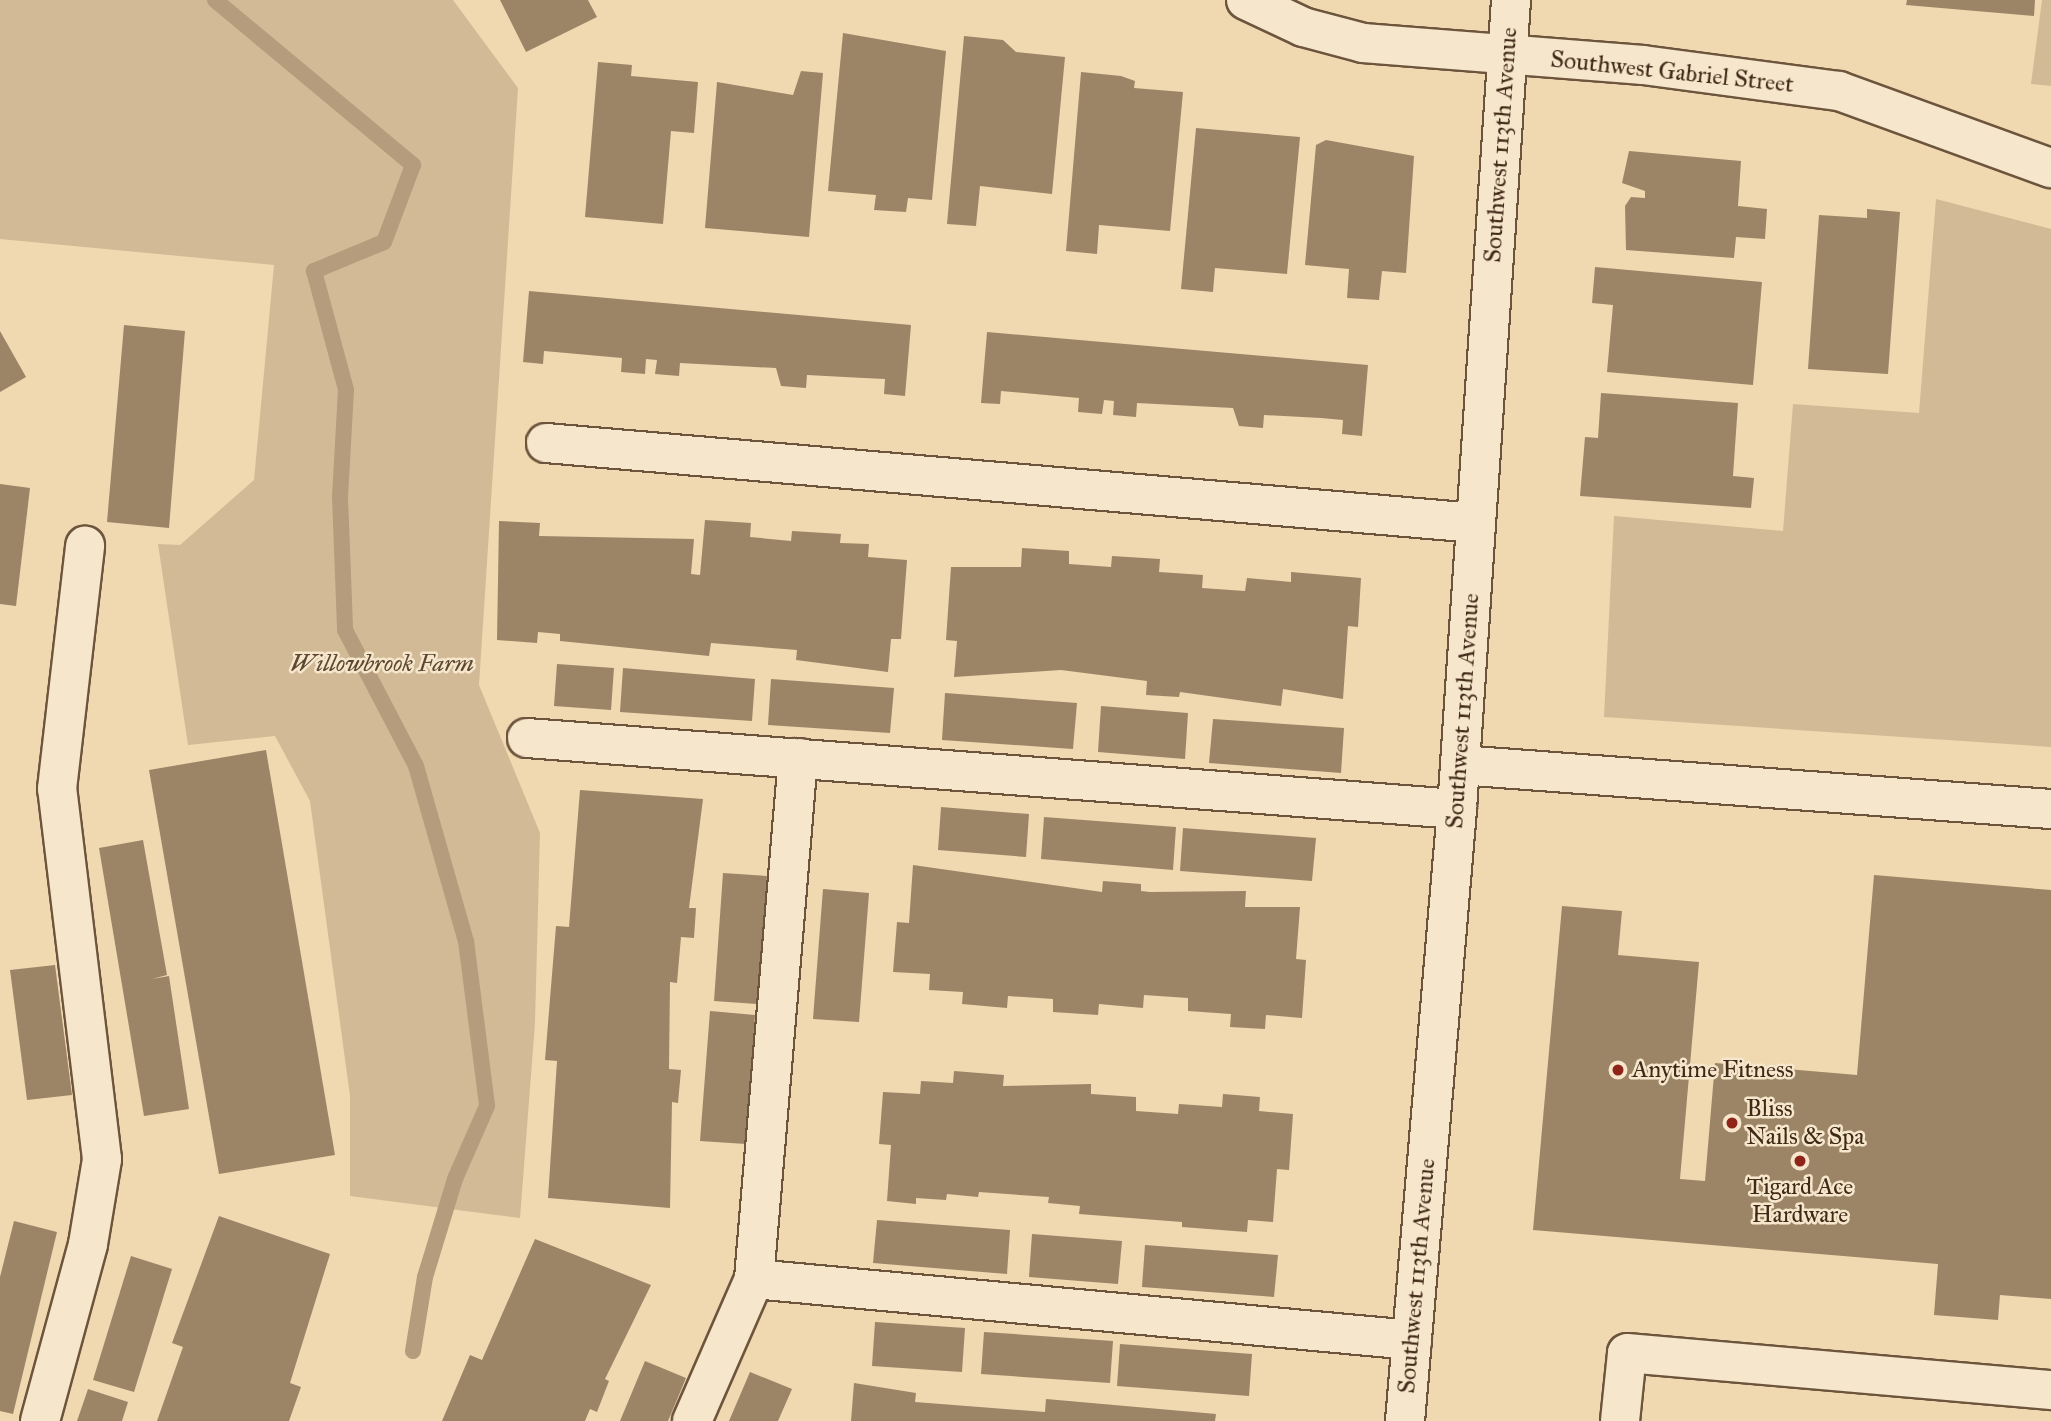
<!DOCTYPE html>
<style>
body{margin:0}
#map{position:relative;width:2051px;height:1421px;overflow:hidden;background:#f0d8b0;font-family:"IM FELL Great Primer",serif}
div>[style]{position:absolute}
.green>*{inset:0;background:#d2ba96}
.stream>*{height:16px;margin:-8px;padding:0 8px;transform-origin:8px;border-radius:8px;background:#b49c7c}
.building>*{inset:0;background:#9c8467}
.roads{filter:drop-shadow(2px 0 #6d553d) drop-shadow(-2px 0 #6d553d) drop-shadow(0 2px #6d553d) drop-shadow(0 -2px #6d553d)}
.minor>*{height:38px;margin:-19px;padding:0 19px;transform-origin:19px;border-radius:19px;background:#f5e6cc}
.dots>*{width:19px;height:19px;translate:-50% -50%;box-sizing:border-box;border:4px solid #f5e6cc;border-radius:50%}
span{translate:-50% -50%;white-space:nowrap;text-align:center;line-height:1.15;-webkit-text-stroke:5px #f5e6cc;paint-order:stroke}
.street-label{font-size:24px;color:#412917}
.park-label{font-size:24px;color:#5e4630;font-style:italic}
.poi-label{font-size:24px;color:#412917}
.left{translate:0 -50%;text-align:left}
</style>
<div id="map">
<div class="green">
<i style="clip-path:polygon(0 0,453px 0,518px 88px,479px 685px,540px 833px,535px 1023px,520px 1218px,350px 1196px,350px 1096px,310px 801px,275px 736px,188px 745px,158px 544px,180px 545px,254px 480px,274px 265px,0 239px)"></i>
<i style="clip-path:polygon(2042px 0,2051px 0,2051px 86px,2031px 84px)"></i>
<i style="clip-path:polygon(1936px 199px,2051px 229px,2051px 747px,1604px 717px,1614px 516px,1783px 531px,1793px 404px,1919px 413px)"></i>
</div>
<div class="stream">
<i style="left:215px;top:0;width:258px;rotate:39.8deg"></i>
<i style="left:413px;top:165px;width:82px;rotate:110.6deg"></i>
<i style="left:384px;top:242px;width:76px;rotate:157.5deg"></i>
<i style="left:314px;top:271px;width:123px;rotate:74.9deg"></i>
<i style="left:346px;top:390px;width:107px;rotate:93.2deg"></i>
<i style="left:340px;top:497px;width:133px;rotate:87.8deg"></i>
<i style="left:345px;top:630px;width:153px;rotate:62.4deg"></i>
<i style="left:416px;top:766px;width:182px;rotate:74.1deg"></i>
<i style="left:466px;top:941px;width:166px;rotate:82.7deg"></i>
<i style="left:487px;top:1106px;width:80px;rotate:113.7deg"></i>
<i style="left:455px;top:1179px;width:102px;rotate:107deg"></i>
<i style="left:425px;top:1277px;width:75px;rotate:99.2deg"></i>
</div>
<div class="building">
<i style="clip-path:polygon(500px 0,588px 0,597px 17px,526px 52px)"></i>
<i style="clip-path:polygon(1907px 0,2035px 0,2034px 16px,1906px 5px)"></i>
<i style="clip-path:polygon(843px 33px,946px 51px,932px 200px,908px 198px,906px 212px,874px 210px,876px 195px,828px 191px)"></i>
<i style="clip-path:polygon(964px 36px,1003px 40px,1016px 52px,1065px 57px,1052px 194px,980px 186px,976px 226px,947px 224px)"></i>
<i style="clip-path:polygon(598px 62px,632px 65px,631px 76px,698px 82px,694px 133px,671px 131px,663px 224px,585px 217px)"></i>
<i style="clip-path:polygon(801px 71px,823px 73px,809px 237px,705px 228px,717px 82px,793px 95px)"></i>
<i style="clip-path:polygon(1081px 72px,1121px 76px,1135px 81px,1134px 88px,1183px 92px,1170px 231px,1099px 225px,1097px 254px,1066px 251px)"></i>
<i style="clip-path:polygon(1196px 128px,1300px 137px,1287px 274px,1215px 268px,1213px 292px,1181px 289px)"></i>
<i style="clip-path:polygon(1326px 140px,1414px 156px,1406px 273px,1382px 271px,1379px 300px,1347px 298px,1349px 269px,1305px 265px,1316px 145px)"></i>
<i style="clip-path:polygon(1629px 151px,1741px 161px,1738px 206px,1767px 209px,1765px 239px,1736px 237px,1734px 258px,1626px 250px,1625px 206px,1631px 197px,1645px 198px,1645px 191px,1622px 183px)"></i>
<i style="clip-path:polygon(1867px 209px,1900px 212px,1888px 374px,1808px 369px,1819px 215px,1867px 218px)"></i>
<i style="clip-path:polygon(1595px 267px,1762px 282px,1753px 385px,1607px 372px,1613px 305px,1592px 303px)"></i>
<i style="clip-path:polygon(529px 291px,911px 325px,905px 396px,884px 394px,885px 379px,864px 378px,807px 375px,806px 388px,781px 386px,776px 368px,680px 363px,679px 376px,655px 374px,657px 360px,646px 359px,645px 374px,621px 372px,622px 358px,544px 351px,543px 364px,523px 362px)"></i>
<i style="clip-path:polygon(124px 325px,185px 331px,169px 528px,107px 522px)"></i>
<i style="clip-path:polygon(0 331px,26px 377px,0 392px)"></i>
<i style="clip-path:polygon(987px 332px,1368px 365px,1362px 436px,1342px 434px,1343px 420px,1321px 418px,1264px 415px,1263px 428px,1239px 426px,1233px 408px,1137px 403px,1136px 417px,1113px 415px,1114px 401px,1104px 400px,1102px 414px,1078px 412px,1079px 398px,1001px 391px,1000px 404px,981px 403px)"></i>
<i style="clip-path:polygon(1601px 393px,1738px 403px,1733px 476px,1754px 478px,1751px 508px,1580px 496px,1585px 437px,1598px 438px)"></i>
<i style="clip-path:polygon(0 484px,30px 488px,16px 606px,0 604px)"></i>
<i style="clip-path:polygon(705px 520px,751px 523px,750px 537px,791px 541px,792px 531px,841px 534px,840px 543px,869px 544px,868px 557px,907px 560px,901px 639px,891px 639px,888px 672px,796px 660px,797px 650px,711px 643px,709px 656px,560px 641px,560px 634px,538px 632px,537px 643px,497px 640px,499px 521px,540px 523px,539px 536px,694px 539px,691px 574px,700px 575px)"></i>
<i style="clip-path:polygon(1022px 548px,1069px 551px,1069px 564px,1111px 567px,1112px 556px,1160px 559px,1159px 572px,1203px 575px,1202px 588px,1245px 591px,1247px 578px,1291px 582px,1291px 572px,1361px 578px,1358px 627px,1348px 626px,1343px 699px,1283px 689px,1281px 706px,1180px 692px,1179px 697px,1146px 695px,1147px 681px,1061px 670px,954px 677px,957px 641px,946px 640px,951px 567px,1021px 567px)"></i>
<i style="clip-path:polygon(557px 664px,614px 668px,611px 710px,554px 706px)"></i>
<i style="clip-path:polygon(623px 668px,755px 679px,752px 721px,620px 712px)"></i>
<i style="clip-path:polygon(771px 679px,894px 688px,890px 733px,768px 725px)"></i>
<i style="clip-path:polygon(945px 693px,1077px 703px,1073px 749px,942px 740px)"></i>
<i style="clip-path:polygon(1101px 706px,1188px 713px,1185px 759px,1098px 752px)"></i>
<i style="clip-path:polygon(1213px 719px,1344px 728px,1341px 773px,1209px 763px)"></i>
<i style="clip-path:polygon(266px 750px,335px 1155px,219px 1174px,149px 770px)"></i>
<i style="clip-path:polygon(580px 790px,703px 799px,689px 908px,696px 908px,694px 938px,681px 937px,677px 983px,670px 982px,669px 1069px,681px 1070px,678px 1103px,672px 1102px,670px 1208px,548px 1198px,557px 1061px,545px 1060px,556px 926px,569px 927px)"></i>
<i style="clip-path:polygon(941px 807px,1029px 814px,1026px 857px,938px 850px)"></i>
<i style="clip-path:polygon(1044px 817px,1176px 827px,1173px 870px,1041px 859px)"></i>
<i style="clip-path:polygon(1183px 828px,1316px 838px,1312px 881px,1180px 871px)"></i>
<i style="clip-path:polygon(143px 840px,167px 975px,152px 979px,169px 976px,189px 1109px,144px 1116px,99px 848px)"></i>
<i style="clip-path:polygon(913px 865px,1102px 892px,1103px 881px,1141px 884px,1141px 891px,1150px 892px,1246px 891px,1245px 907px,1300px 907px,1296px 959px,1306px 960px,1302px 1018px,1266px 1015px,1265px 1029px,1230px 1027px,1231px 1014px,1188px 1011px,1188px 998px,1144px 995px,1143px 1008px,1099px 1004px,1098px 1015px,1053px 1012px,1053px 999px,1008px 996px,1007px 1008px,962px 1004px,963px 992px,929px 990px,930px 974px,893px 972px,897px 922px,909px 923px)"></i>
<i style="clip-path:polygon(723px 873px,767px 876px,757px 1004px,714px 1001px)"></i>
<i style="clip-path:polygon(1874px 875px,2051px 890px,2051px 1299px,2000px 1295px,1998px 1320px,1934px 1315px,1938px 1264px,1533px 1230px,1562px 906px,1622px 911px,1618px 955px,1699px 962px,1680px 1179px,1705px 1181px,1715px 1063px,1857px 1075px)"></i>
<i style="clip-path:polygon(823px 889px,869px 893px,859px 1022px,813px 1019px)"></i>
<i style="clip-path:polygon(55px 965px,72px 1095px,27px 1100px,10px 970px)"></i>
<i style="clip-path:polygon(710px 1011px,755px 1015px,746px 1144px,700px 1141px)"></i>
<i style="clip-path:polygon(954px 1071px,1004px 1075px,1003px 1086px,1091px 1084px,1091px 1094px,1136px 1097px,1136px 1111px,1178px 1114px,1179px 1104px,1222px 1107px,1223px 1094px,1260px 1097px,1259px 1111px,1293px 1114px,1289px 1170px,1277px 1169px,1273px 1222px,1248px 1220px,1247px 1232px,1182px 1227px,1182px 1222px,1079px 1214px,1080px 1206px,1048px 1203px,1049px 1197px,979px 1192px,978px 1197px,947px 1194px,946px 1200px,916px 1198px,916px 1204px,887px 1201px,891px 1145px,879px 1144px,883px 1092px,920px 1094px,921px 1081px,953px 1083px)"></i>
<i style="clip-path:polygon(219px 1216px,330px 1254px,290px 1383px,301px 1387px,289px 1421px,157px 1421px,183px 1347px,172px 1343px)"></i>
<i style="clip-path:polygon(877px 1220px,1010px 1230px,1007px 1274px,873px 1263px)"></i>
<i style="clip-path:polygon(14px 1221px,57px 1232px,13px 1414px,0 1411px,0 1277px)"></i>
<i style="clip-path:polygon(1032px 1234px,1122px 1241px,1118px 1284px,1029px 1277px)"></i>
<i style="clip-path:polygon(535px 1239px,651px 1285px,605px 1379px,609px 1381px,597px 1412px,590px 1409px,585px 1421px,442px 1421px,470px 1355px,482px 1360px)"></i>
<i style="clip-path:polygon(1145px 1245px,1278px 1255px,1274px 1297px,1142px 1287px)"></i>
<i style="clip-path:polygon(131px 1256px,172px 1269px,134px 1392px,93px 1380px)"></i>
<i style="clip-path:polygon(875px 1322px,965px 1328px,962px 1372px,872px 1366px)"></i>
<i style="clip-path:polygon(984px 1332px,1113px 1341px,1110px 1383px,981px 1374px)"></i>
<i style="clip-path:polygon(1120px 1344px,1252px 1354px,1249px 1396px,1117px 1386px)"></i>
<i style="clip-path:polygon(645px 1361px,686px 1378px,668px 1421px,620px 1421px)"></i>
<i style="clip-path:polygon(750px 1372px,792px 1389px,778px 1421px,729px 1421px)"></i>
<i style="clip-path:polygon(854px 1383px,916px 1393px,915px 1402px,1045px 1412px,1046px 1399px,1216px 1414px,1215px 1421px,851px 1421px)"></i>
<i style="clip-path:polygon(88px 1389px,128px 1402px,122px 1421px,77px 1421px)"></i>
</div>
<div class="roads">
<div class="minor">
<i style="left:1246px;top:0;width:63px;rotate:25.3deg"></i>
<i style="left:1303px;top:27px;width:62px;rotate:14.9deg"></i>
<i style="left:1363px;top:43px;width:281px;rotate:4.5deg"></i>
<i style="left:1643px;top:65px;width:198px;rotate:7.6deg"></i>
<i style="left:1839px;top:91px;width:226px;rotate:20deg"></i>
<i style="left:546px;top:443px;width:933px;rotate:4.92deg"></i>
<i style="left:527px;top:738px;width:933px;rotate:4.37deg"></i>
<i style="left:1460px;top:765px;width:593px;rotate:4.26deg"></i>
<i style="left:754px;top:1279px;width:523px;rotate:-85.17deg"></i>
<i style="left:40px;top:1421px;width:183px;rotate:-74.8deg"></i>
<i style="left:88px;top:1244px;width:86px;rotate:-80.6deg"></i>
<i style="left:102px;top:1159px;width:373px;rotate:-96.9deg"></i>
<i style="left:57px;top:789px;width:245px;rotate:-83.4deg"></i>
<i style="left:692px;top:1421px;width:155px;rotate:-66.4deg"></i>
<i style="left:754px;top:1279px;width:661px;rotate:5.3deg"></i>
<i style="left:1405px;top:1421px;width:614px;rotate:-85.14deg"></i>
<i style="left:1457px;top:809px;width:811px;rotate:-86.18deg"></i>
<i style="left:1620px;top:1421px;width:68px;rotate:-84.1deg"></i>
<i style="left:1627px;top:1353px;width:426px;rotate:5deg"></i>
</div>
</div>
<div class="dots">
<i style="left:1618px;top:1070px;background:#8f2418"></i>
<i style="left:1732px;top:1123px;background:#8f2418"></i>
<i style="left:1800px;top:1161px;background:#8f2418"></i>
</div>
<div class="street-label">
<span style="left:1672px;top:72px;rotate:6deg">Southwest Gabriel Street</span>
<span style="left:1501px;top:145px;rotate:-86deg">Southwest 113th Avenue</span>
<span style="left:1463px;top:711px;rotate:-86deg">Southwest 113th Avenue</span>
<span style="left:1417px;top:1276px;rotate:-85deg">Southwest 113th Avenue</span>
</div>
<div class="park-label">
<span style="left:382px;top:664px">Willowbrook Farm</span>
</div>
<div class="poi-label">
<span class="left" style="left:1632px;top:1070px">Anytime Fitness</span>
<span class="left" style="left:1746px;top:1123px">Bliss<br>Nails &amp; Spa</span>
<span style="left:1800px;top:1201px">Tigard Ace<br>Hardware</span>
</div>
</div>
